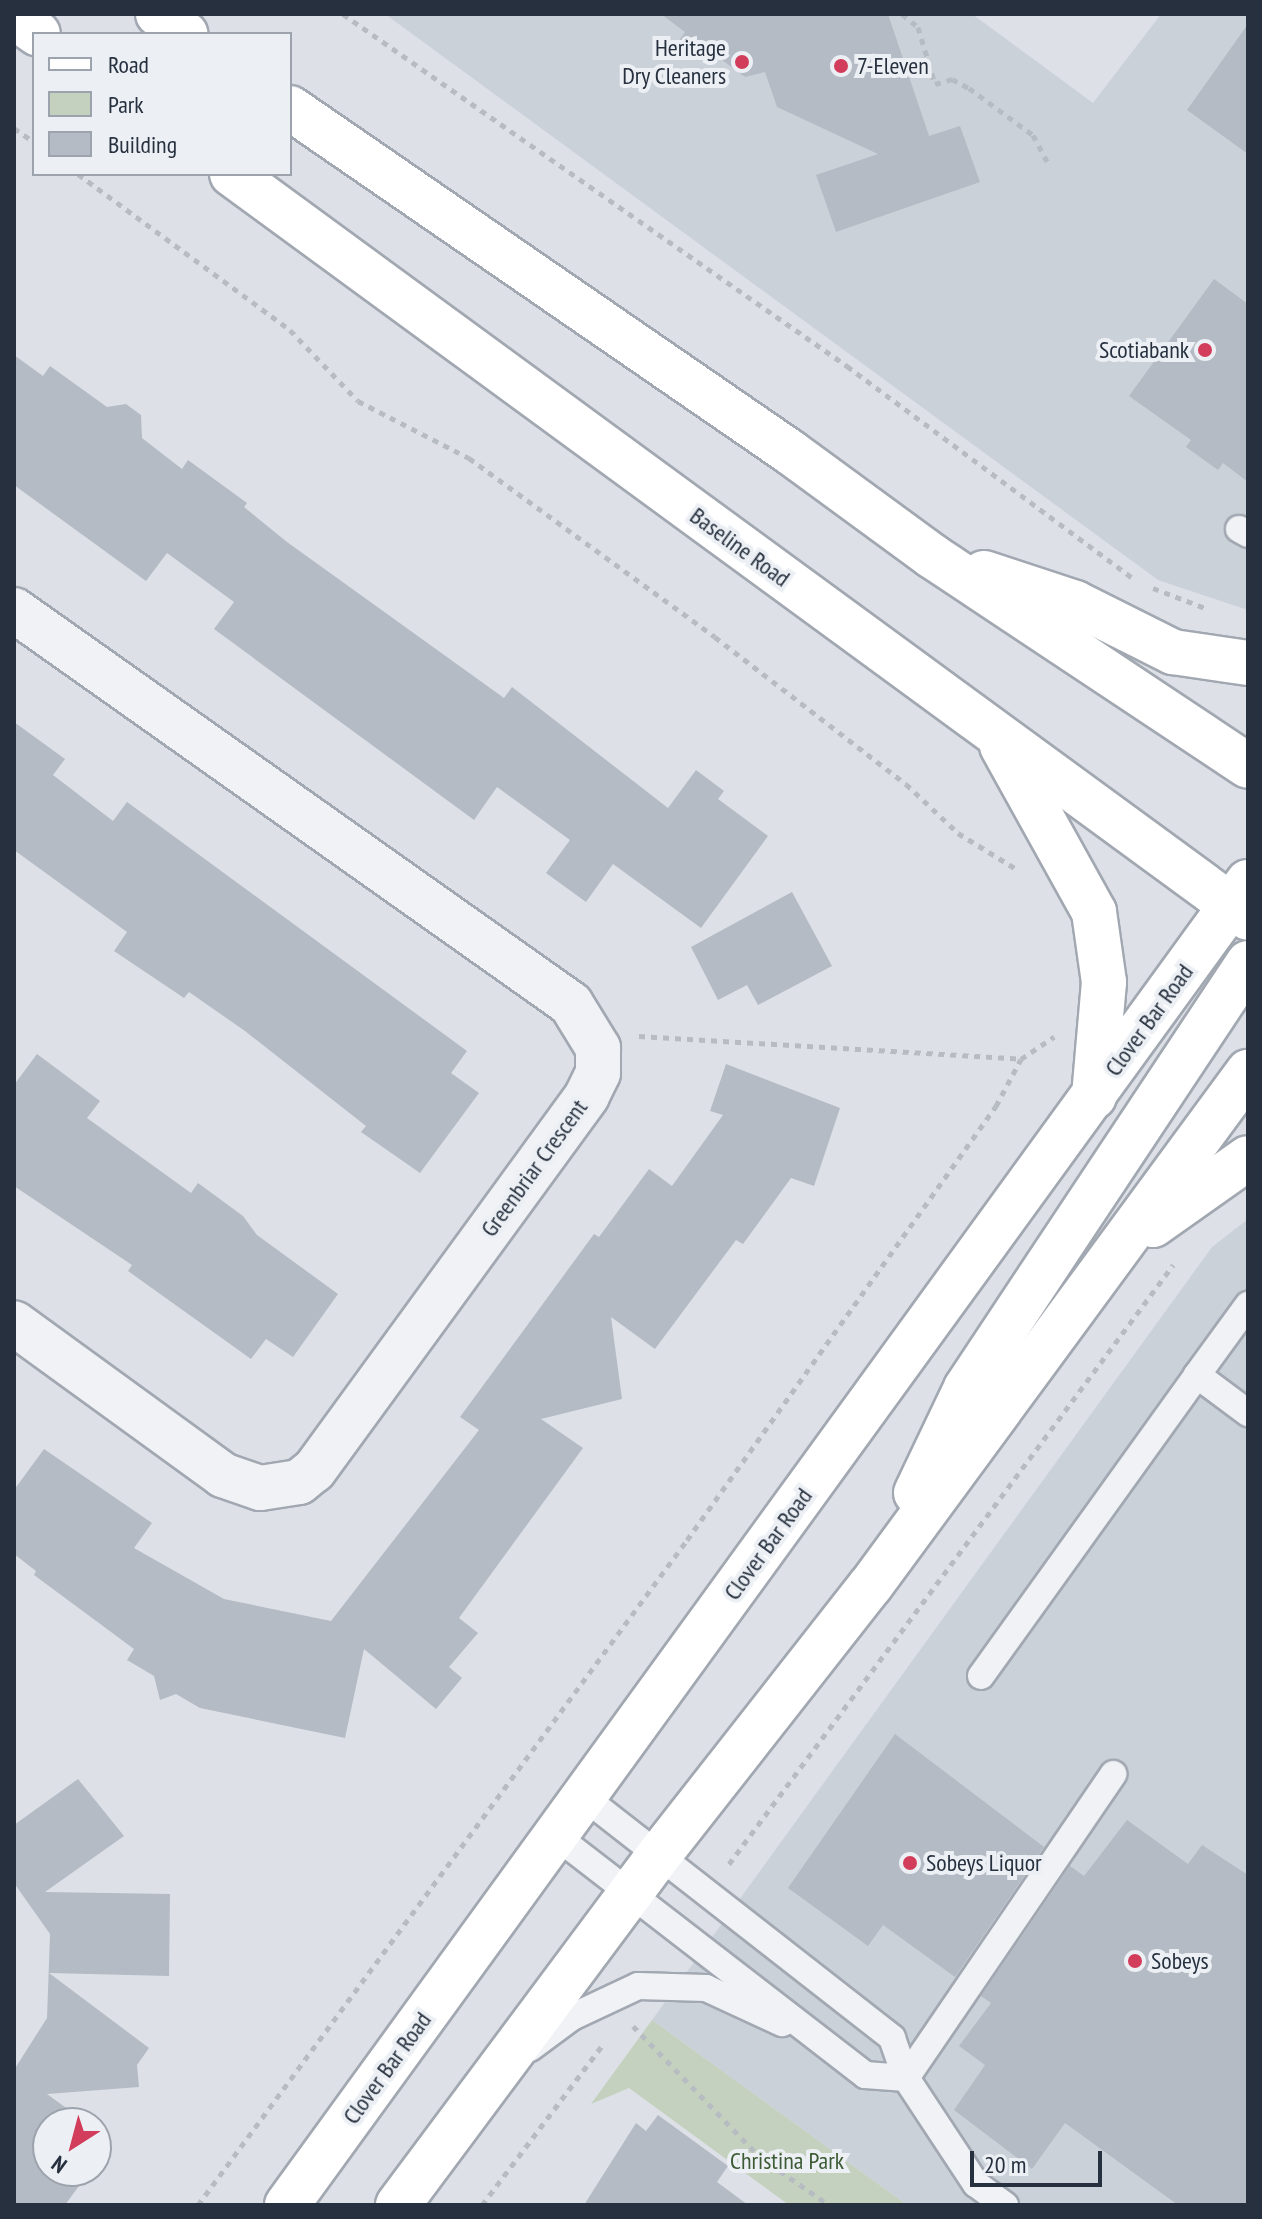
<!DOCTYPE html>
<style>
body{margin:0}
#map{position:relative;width:1262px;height:2219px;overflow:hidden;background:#dde1e7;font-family:"PT Sans Narrow",sans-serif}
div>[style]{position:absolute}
.built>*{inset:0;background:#cbd1d9}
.green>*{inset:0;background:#c4d1be}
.building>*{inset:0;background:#b4bbc4}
.path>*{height:5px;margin-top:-2.5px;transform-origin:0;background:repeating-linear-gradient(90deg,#b7bcc2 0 6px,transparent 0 12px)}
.roads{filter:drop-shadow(2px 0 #a2a8b1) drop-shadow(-2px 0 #a2a8b1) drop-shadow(0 2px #a2a8b1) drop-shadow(0 -2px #a2a8b1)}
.lane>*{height:26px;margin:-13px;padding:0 13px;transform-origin:13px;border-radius:13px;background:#f0f2f6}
.street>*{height:44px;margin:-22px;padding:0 22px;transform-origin:22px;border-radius:22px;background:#f0f2f6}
.secondary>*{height:44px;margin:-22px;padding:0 22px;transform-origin:22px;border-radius:22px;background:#fff}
.dots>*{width:22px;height:22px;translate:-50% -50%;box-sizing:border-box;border:4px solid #ecf0f5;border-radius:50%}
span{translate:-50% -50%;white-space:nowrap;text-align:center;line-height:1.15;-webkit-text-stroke:8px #ecf0f5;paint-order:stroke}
.poi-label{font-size:24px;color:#26303e}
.right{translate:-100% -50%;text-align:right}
.left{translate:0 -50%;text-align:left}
.street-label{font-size:24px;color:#26303e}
.park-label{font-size:24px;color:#3c5a33}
.frame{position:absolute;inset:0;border:16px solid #26303e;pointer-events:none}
.legend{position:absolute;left:32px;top:32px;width:260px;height:144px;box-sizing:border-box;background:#ecf0f5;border:2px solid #9da3ac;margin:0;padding:10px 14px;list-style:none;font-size:24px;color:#26303e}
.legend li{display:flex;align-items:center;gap:16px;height:40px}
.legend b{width:40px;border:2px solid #9da3ac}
.north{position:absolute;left:32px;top:2107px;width:80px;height:80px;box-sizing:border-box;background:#ecf0f5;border:2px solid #9da3ac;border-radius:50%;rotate:216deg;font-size:22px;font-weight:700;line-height:32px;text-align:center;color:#26303e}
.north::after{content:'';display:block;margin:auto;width:28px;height:36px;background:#d13d5a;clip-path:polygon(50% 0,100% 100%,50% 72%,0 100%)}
.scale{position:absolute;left:970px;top:2151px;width:132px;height:36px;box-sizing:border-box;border:4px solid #26303e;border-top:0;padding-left:10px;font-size:24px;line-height:28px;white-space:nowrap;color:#26303e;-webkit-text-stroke:6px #ecf0f5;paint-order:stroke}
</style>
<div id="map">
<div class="built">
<i style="clip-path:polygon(385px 14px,972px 14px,1093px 103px,1161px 14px,1248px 14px,1248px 610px,1158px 580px)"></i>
<i style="clip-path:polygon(1248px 1219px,1248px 2205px,907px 2205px,652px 2020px,1212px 1247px)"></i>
</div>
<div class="green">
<i style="clip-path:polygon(652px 2020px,907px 2205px,789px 2205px,629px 2088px,591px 2104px)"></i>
</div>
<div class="building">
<i style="clip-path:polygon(661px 14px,888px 14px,929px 136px,960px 126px,980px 182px,836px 232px,816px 175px,878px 154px,777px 107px,765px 72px,745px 77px,714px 54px,708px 63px,679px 41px,685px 32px)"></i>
<i style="clip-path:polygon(1248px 24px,1248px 154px,1187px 110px)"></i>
<i style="clip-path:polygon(1214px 279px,1248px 304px,1248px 482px,1223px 463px,1218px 470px,1186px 447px,1191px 440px,1129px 396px)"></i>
<i style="clip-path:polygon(14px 355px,43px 376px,50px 366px,107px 407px,126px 404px,141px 415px,142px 438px,182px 469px,188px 460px,247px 503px,244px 507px,287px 542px,504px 698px,512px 687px,668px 808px,696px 770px,724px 791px,718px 799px,768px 836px,701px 928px,613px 864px,586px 902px,546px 873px,570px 840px,497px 787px,474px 820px,214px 629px,234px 602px,167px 553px,146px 581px,14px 485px)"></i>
<i style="clip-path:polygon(14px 722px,65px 759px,53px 775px,113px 821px,127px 802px,467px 1051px,451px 1073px,479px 1093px,420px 1173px,361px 1132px,366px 1126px,245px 1031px,189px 992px,184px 998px,114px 951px,127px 932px,14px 850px)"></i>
<i style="clip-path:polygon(792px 892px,832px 966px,758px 1005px,747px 985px,718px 1000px,691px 947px)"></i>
<i style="clip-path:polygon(37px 1054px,100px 1101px,87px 1118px,191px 1193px,198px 1183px,243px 1216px,257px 1235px,338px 1294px,293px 1357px,266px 1339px,251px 1359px,128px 1271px,132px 1265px,14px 1186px,14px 1085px)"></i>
<i style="clip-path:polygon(726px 1064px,840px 1108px,814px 1186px,791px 1178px,743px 1244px,736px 1240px,655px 1349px,611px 1317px,622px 1399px,541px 1419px,583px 1448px,459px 1618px,478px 1633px,449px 1667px,462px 1678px,436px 1709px,364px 1649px,345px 1738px,200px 1708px,176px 1694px,160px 1700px,154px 1676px,127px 1660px,134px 1649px,34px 1575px,36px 1571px,14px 1554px,14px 1490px,44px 1449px,152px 1523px,134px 1548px,224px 1599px,331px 1621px,479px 1430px,460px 1417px,594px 1234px,599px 1237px,649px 1169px,672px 1186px,723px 1115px,710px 1111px)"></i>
<i style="clip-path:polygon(895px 1734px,1044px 1847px,955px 1977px,883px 1925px,868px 1946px,788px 1888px)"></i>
<i style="clip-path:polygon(78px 1779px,124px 1836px,45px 1892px,170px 1894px,169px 1976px,49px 1973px,149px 2048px,137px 2065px,139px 2087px,47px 2094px,87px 2123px,48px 2123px,48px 2171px,90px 2171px,65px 2205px,14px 2205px,14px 2070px,47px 2018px,50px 1934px,14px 1883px,14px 1825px)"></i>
<i style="clip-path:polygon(1127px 1820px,1188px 1864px,1202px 1845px,1248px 1875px,1248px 2205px,1178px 2205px,1065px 2123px,1032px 2169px,954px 2110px,985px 2065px,959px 2046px,991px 2003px,981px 1996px,1070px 1866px,1084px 1876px)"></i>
<i style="clip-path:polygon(658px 2115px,728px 2166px,717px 2182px,748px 2205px,584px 2205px,636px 2123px,646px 2131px)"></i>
</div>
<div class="path">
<i style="left:343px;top:14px;width:615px;rotate:34.93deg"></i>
<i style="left:847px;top:366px;width:357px;rotate:36.6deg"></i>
<i style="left:902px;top:14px;width:21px;rotate:39deg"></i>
<i style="left:918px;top:27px;width:59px;rotate:73.4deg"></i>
<i style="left:935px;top:84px;width:18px;rotate:-16deg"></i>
<i style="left:952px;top:79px;width:19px;rotate:28deg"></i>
<i style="left:969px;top:88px;width:79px;rotate:36.3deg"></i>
<i style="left:1033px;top:135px;width:32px;rotate:62deg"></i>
<i style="left:14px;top:128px;width:24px;rotate:35deg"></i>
<i style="left:78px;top:174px;width:263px;rotate:36.3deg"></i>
<i style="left:290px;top:330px;width:98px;rotate:46.2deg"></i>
<i style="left:358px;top:401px;width:125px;rotate:27.2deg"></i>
<i style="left:469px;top:458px;width:304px;rotate:36deg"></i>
<i style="left:715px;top:637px;width:241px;rotate:37.6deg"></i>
<i style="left:906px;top:784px;width:71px;rotate:43.3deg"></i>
<i style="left:958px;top:833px;width:70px;rotate:31.7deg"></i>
<i style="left:1153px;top:588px;width:59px;rotate:20.9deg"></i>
<i style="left:639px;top:1036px;width:383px;rotate:3.4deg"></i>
<i style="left:729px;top:1864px;width:746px;rotate:-53.45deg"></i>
<i style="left:633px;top:2026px;width:182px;rotate:45.9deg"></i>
<i style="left:760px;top:2157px;width:84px;rotate:34.8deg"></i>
<i style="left:198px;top:2205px;width:825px;rotate:-53.67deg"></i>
<i style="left:687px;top:1540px;width:533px;rotate:-54.55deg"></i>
<i style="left:996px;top:1106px;width:53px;rotate:-62deg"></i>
<i style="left:1021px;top:1059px;width:40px;rotate:-34deg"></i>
<i style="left:482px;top:2205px;width:203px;rotate:-53deg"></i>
</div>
<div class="roads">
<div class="lane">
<i style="left:1239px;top:529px;width:10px;rotate:29deg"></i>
<i style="left:1197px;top:1375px;width:87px;rotate:-53.9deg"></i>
<i style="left:981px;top:1676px;width:370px;rotate:-54.3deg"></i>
<i style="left:1197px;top:1375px;width:64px;rotate:36.7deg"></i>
<i style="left:584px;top:1797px;width:391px;rotate:38deg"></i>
<i style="left:892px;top:2038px;width:42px;rotate:70.7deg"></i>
<i style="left:906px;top:2078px;width:127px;rotate:56.6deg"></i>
<i style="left:976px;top:2184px;width:36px;rotate:36deg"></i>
<i style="left:556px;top:1836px;width:391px;rotate:37.7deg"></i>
<i style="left:865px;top:2075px;width:41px;rotate:4.2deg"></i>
<i style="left:530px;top:2048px;width:52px;rotate:-36.4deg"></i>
<i style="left:572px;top:2017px;width:73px;rotate:-25.2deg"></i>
<i style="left:638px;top:1986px;width:68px;rotate:1.7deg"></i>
<i style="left:706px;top:1988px;width:84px;rotate:24.7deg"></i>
<i style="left:906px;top:2078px;width:368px;rotate:-55.7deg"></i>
</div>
<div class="street">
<i style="left:14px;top:610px;width:682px;rotate:35.27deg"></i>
<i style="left:571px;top:1004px;width:52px;rotate:58.5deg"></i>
<i style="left:598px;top:1048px;width:25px;rotate:90deg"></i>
<i style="left:598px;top:1073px;width:25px;rotate:116deg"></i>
<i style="left:587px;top:1096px;width:463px;rotate:126.1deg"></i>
<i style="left:314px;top:1470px;width:19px;rotate:141deg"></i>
<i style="left:299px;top:1482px;width:39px;rotate:171deg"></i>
<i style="left:260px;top:1488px;width:39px;rotate:-161deg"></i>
<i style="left:223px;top:1475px;width:258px;rotate:-144deg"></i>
</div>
<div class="secondary">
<i style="left:158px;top:14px;width:34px;rotate:36deg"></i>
<i style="left:14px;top:17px;width:29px;rotate:35deg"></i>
<i style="left:290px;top:108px;width:607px;rotate:34.53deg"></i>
<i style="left:790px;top:452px;width:176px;rotate:36.2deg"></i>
<i style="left:932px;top:556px;width:379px;rotate:33.6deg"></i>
<i style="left:232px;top:174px;width:1259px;rotate:36.21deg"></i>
<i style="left:984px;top:573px;width:96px;rotate:18.2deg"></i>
<i style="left:1075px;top:603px;width:110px;rotate:26.6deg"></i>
<i style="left:1173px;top:652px;width:76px;rotate:8.3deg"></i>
<i style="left:1002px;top:746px;width:190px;rotate:61deg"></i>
<i style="left:1094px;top:912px;width:71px;rotate:81.9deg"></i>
<i style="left:1104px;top:982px;width:115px;rotate:95deg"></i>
<i style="left:1153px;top:1225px;width:116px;rotate:-35.2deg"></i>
<i style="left:916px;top:1493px;width:116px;rotate:-64.5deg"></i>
<i style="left:966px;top:1388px;width:510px;rotate:-56.43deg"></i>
<i style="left:287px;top:2205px;width:1635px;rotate:-54.01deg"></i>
<i style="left:398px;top:2205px;width:437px;rotate:-53.3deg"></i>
<i style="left:659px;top:1855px;width:343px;rotate:-51.9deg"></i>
<i style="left:871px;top:1585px;width:637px;rotate:-53.69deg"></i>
</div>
</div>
<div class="dots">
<i style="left:742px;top:62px;background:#d13d5a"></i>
<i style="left:841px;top:66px;background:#d13d5a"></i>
<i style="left:1205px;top:350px;background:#d13d5a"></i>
<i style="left:910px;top:1863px;background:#d13d5a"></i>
<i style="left:1135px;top:1961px;background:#d13d5a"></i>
</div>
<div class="poi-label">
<span class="right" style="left:726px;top:62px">Heritage<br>Dry Cleaners</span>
<span class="left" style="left:857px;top:66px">7-Eleven</span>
<span class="right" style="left:1189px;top:350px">Scotiabank</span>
<span class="left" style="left:926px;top:1863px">Sobeys Liquor</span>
<span class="left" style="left:1151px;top:1961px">Sobeys</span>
</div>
<div class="street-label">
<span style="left:740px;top:547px;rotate:36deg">Baseline Road</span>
<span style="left:1149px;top:1020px;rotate:-54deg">Clover Bar Road</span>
<span style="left:534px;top:1168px;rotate:-54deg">Greenbriar Crescent</span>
<span style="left:768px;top:1544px;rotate:-54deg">Clover Bar Road</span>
<span style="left:387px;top:2068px;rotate:-54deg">Clover Bar Road</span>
</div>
<div class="park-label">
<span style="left:787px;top:2161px">Christina Park</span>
</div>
<div class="frame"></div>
<ul class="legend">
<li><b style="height:10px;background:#fff"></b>Road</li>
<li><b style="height:22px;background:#c4d1be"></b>Park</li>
<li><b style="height:22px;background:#b4bbc4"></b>Building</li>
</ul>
<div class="north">N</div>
<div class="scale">20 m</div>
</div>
